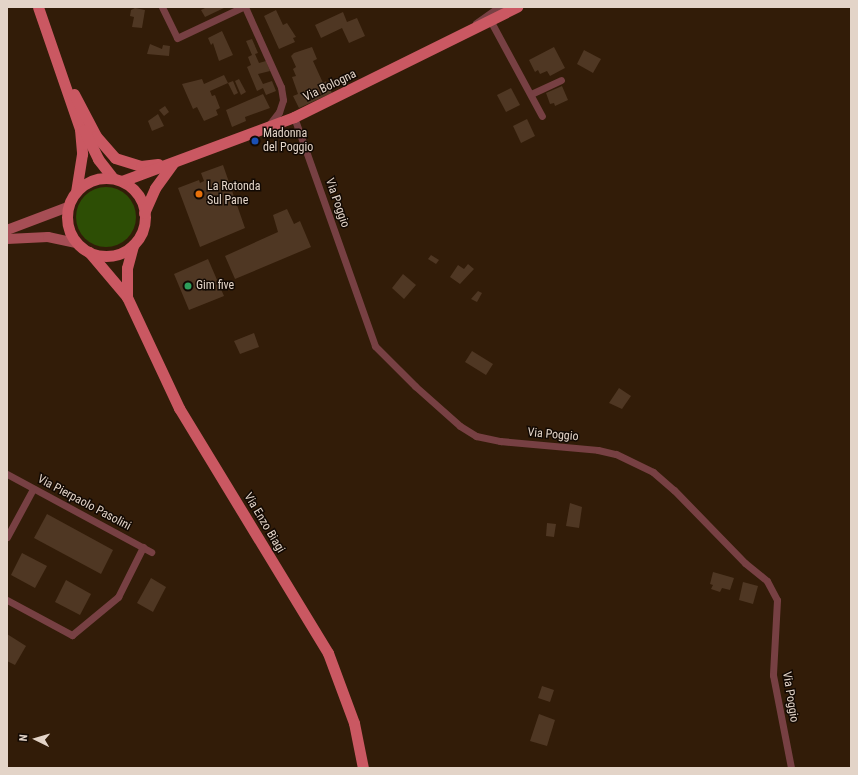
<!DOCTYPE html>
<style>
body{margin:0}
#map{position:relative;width:858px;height:775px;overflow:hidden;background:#321c08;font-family:"Roboto Condensed",sans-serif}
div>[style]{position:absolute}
.green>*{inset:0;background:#2d4e05}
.round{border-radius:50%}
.building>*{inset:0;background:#4f3723}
.minor>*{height:7px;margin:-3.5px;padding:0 3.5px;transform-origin:3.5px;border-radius:3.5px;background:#774043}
.secondary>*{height:10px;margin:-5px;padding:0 5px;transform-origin:5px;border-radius:5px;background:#a64e55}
.primary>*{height:11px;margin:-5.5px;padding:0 5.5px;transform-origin:5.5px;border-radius:5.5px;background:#ca5862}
.primary>.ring{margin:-5.5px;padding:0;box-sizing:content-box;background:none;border:11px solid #ca5862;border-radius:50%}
.dots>*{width:11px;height:11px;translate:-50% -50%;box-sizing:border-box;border:2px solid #120903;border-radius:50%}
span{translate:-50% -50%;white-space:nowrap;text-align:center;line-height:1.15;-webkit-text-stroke:3px #120903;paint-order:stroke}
.street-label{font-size:12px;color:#e3d4c8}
.poi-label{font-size:12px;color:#e3d4c8}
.left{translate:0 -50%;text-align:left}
.frame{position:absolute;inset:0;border:8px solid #e3d4c8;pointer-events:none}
.north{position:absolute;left:16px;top:719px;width:40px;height:40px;-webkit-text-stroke:3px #120903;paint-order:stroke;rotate:275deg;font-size:11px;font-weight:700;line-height:16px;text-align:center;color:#e3d4c8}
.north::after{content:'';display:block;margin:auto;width:14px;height:18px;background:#e3d4c8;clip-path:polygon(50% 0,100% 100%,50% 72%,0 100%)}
</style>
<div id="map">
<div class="green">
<i class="round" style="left:76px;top:187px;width:60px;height:60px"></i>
</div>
<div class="building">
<i style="clip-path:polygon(207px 7px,226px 7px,205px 17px,201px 10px)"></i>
<i style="clip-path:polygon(135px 8px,145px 10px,142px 28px,132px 27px,134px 17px,130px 16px,131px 10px)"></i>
<i style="clip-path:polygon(276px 10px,283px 25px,287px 23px,296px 37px,293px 38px,295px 42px,279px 49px,264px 16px)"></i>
<i style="clip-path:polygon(343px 12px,347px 22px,357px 18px,365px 36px,349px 43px,342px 28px,321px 38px,315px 25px)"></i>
<i style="clip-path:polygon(222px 31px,233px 55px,219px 61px,213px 43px,211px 45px,208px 38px)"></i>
<i style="clip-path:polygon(252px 39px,258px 53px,255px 54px,259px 63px,266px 61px,270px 71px,258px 74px,263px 84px,272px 81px,276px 91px,266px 95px,263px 88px,257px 91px,247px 67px,251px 65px,248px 57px,252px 55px,246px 41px)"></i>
<i style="clip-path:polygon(150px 44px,162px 49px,163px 45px,170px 46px,169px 56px,147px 54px)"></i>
<i style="clip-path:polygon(312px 47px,317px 59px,313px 61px,323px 83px,326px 81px,332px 93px,299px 108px,293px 96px,298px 94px,292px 77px,296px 76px,293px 69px,296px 67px,291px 56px,294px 53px)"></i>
<i style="clip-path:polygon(554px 47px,565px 68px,550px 76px,547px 71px,540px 74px,538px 70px,535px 72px,529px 60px)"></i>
<i style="clip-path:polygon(584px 50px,601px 59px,593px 73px,577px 64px)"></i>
<i style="clip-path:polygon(224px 75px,228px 83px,233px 81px,238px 93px,234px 95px,228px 83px,210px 91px,212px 96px,215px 95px,220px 108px,216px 110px,218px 115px,204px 121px,197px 107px,193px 109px,182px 84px,202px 79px,204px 84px)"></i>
<i style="clip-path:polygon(239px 79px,246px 92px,241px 95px,235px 81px)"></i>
<i style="clip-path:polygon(562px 86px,568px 100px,555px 106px,554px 103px,550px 104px,546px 93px)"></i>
<i style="clip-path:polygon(511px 88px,520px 105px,506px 112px,497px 95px)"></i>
<i style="clip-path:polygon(263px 94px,270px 108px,245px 117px,246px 121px,232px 127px,226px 110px)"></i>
<i style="clip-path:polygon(165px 106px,169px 112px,164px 116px,159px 110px)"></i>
<i style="clip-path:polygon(158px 114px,164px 126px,152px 131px,148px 121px)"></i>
<i style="clip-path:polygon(527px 119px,535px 136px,521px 143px,513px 126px)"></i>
<i style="clip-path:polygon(223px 165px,245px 228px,200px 247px,178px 188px,199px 180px,200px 183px,204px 181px,201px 173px)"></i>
<i style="clip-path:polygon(287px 209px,294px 224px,300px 221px,311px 247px,235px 279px,225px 256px,278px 232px,273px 215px)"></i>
<i style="clip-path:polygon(431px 255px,439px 260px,436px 264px,428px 259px)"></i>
<i style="clip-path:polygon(208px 259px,224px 296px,189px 310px,174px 274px)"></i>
<i style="clip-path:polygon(468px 264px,474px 269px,460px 284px,450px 277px,458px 265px,464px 269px)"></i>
<i style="clip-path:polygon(403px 274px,416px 285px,404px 299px,392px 288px)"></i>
<i style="clip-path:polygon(478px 291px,482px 293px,477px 302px,471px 299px)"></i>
<i style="clip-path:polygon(254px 333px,259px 347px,240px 354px,234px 341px)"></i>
<i style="clip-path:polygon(472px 351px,493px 364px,486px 375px,465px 362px)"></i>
<i style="clip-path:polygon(619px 388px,631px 396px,622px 409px,609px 403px)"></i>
<i style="clip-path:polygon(570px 503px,582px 507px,579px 528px,566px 526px)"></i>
<i style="clip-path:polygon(47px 514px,113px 550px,101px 574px,34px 538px)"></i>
<i style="clip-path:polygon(547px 523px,556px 524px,554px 537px,546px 536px)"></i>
<i style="clip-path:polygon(22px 553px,47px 566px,35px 588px,11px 575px)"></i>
<i style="clip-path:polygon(713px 572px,734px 578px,730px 590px,722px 588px,720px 592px,711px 589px,713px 585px,710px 584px)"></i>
<i style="clip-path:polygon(151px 578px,166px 587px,153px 612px,137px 603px)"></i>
<i style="clip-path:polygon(66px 580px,91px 594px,80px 615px,55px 602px)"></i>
<i style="clip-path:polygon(743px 582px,758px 586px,753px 604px,739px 600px)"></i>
<i style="clip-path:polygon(7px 634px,26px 646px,15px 665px,7px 661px)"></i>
<i style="clip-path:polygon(542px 686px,554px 690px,550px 702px,538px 698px)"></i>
<i style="clip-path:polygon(539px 714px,555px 720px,547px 746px,530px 741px)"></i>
</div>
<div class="minor">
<i style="left:162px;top:7px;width:34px;rotate:64deg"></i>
<i style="left:177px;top:38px;width:73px;rotate:-25.2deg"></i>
<i style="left:245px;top:7px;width:88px;rotate:65.8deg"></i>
<i style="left:281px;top:87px;width:13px;rotate:81deg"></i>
<i style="left:283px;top:100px;width:13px;rotate:108deg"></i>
<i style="left:279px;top:112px;width:16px;rotate:128deg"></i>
<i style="left:490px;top:20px;width:109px;rotate:61.6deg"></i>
<i style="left:476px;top:23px;width:28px;rotate:-35deg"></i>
<i style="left:531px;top:94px;width:33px;rotate:-25deg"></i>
<i style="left:294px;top:117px;width:243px;rotate:70.5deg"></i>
<i style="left:375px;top:346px;width:57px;rotate:45deg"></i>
<i style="left:415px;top:386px;width:60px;rotate:41.6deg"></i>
<i style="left:460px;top:426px;width:19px;rotate:32deg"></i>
<i style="left:476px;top:436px;width:25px;rotate:12deg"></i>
<i style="left:500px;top:441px;width:98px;rotate:5.2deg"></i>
<i style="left:598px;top:450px;width:18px;rotate:13deg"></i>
<i style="left:616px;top:454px;width:41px;rotate:25.9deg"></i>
<i style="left:653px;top:472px;width:28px;rotate:41deg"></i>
<i style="left:674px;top:490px;width:102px;rotate:45.8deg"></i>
<i style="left:745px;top:563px;width:28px;rotate:39deg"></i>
<i style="left:767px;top:581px;width:21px;rotate:62deg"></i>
<i style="left:777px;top:600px;width:75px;rotate:93.1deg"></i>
<i style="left:773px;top:675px;width:95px;rotate:79deg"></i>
<i style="left:7px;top:474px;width:164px;rotate:28.4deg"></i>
<i style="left:7px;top:537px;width:55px;rotate:-61.6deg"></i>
<i style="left:7px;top:600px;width:74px;rotate:28.3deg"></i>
<i style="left:72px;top:635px;width:60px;rotate:-39.6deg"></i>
<i style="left:118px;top:597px;width:56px;rotate:-63.4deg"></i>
</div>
<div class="secondary">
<i style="left:7px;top:230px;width:65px;rotate:-20.7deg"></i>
<i style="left:7px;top:239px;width:41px;rotate:-2.8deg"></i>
<i style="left:48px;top:237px;width:29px;rotate:12deg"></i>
</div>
<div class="primary">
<i style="left:38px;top:7px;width:129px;rotate:71deg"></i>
<i style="left:80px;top:129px;width:25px;rotate:85deg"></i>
<i style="left:82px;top:154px;width:38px;rotate:99deg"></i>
<i style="left:74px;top:94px;width:47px;rotate:62.4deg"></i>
<i style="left:96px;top:136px;width:29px;rotate:49deg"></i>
<i style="left:115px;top:158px;width:27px;rotate:17deg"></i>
<i style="left:141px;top:166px;width:17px;rotate:-7deg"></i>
<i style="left:84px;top:130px;width:32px;rotate:64deg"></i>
<i style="left:98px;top:159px;width:24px;rotate:52deg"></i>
<i class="ring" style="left:67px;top:178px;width:67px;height:67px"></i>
<i style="left:122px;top:181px;width:184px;rotate:-20.4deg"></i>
<i style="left:294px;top:117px;width:249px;rotate:-26.3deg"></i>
<i style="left:144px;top:213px;width:27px;rotate:-66deg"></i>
<i style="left:155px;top:188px;width:32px;rotate:-54deg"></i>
<i style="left:89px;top:252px;width:59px;rotate:49.8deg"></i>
<i style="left:127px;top:297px;width:123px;rotate:64.9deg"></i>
<i style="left:179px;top:408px;width:287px;rotate:58.7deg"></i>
<i style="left:328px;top:653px;width:75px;rotate:69.6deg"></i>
<i style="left:354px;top:723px;width:46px;rotate:78.7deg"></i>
<i style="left:127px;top:297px;width:29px;rotate:-90deg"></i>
<i style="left:127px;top:268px;width:24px;rotate:-75deg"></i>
</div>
<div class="dots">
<i style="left:255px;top:141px;background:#1a4fb4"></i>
<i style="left:199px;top:194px;background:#e8710a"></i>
<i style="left:188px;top:286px;background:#2e9e5b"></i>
</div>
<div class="street-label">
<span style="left:330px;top:86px;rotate:-26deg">Via Bologna</span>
<span style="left:337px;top:203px;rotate:71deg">Via Poggio</span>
<span style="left:553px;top:435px;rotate:5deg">Via Poggio</span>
<span style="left:84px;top:503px;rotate:28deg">Via Pierpaolo Pasolini</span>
<span style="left:264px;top:523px;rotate:59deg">Via Enzo Biagi</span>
<span style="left:790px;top:697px;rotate:81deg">Via Poggio</span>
</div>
<div class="poi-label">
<span class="left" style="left:263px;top:141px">Madonna<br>del Poggio</span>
<span class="left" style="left:207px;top:194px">La Rotonda<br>Sul Pane</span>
<span class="left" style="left:196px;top:286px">Gim five</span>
</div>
<div class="frame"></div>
<div class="north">N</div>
</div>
